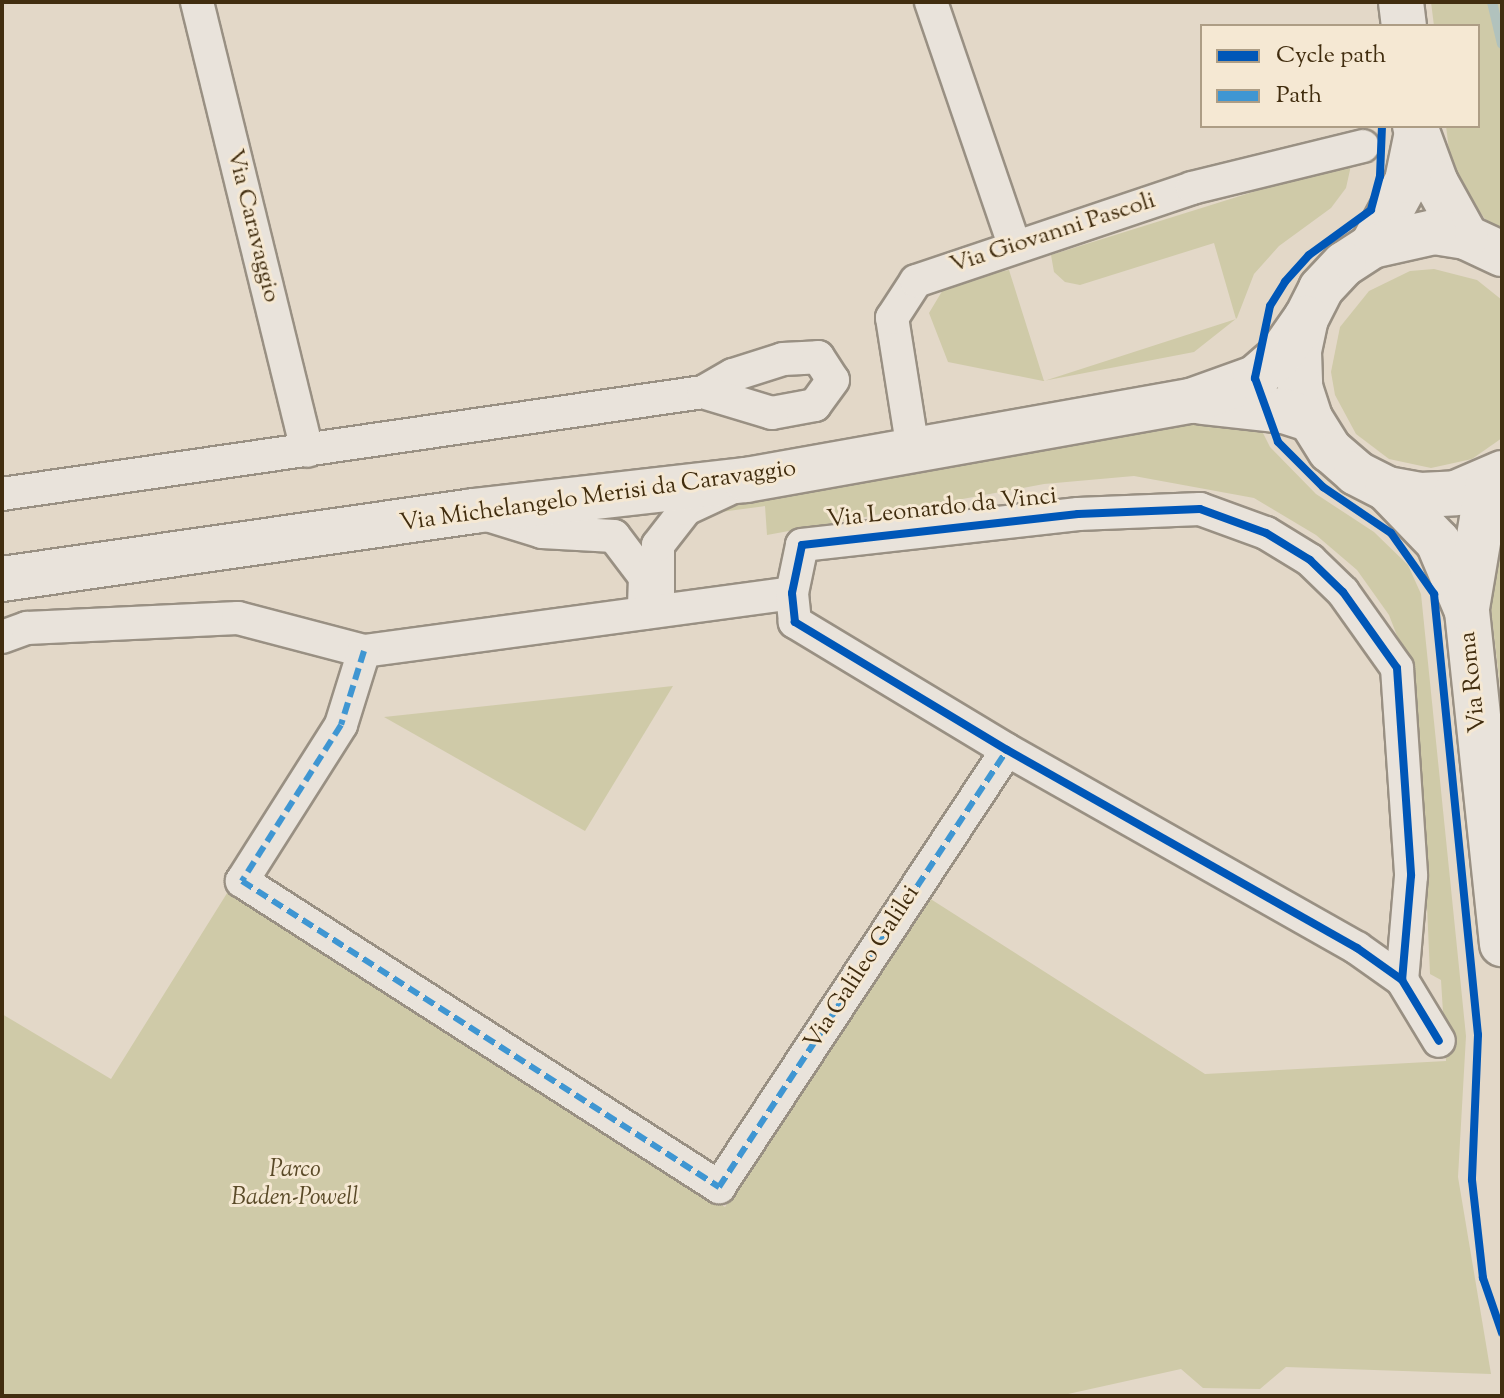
<!DOCTYPE html>
<style>
body{margin:0}
#map{position:relative;width:1504px;height:1398px;overflow:hidden;background:#e3d8c8;font-family:"Sorts Mill Goudy",serif}
div>[style]{position:absolute}
.green>*{inset:0;background:#cfcaa8}
.stream>*{height:10px;margin:-5px;padding:0 5px;transform-origin:5px;border-radius:5px;background:#b1c2bd}
.roads{filter:drop-shadow(2px 0 #999083) drop-shadow(-2px 0 #999083) drop-shadow(0 2px #999083) drop-shadow(0 -2px #999083)}
.street>*{height:32px;margin:-16px;padding:0 16px;transform-origin:16px;border-radius:16px;background:#e9e3db}
.secondary>*{height:44px;margin:-22px;padding:0 22px;transform-origin:22px;border-radius:22px;background:#e9e3db}
.quiet>*{height:6px;margin-top:-3px;transform-origin:0;background:repeating-linear-gradient(90deg,#3f96d2 0 12px,transparent 0 18px)}
.cycleway>*{height:8px;margin:-4px;padding:0 4px;transform-origin:4px;border-radius:4px;background:#0057b8}
span{translate:-50% -50%;white-space:nowrap;text-align:center;line-height:1.15;-webkit-text-stroke:6px #f5e8d3;paint-order:stroke}
.street-label{font-size:24px;color:#412d0f}
.park-label{font-size:24px;color:#5a4a28;font-style:italic}
.frame{position:absolute;inset:0;border:4px solid #412d0f;pointer-events:none}
.legend{position:absolute;left:1200px;top:24px;width:280px;height:104px;box-sizing:border-box;background:#f5e8d3;border:2px solid #ad9d85;margin:0;padding:10px 14px;list-style:none;font-size:24px;color:#412d0f}
.legend li{display:flex;align-items:center;gap:16px;height:40px}
.legend b{width:40px;border:2px solid #ad9d85}
</style>
<div id="map">
<div class="green">
<i style="clip-path:polygon(1431px 2px,1502px 2px,1502px 242px,1452px 174px,1446px 126px,1478px 126px,1478px 26px,1434px 26px)"></i>
<i style="clip-path:polygon(1352px 161px,1346px 188px,1331px 208px,1279px 246px,1254px 274px,1237px 318px,1194px 352px,1043px 381px,948px 362px,929px 313px,947px 283px,1009px 270px,1044px 381px,1236px 319px,1214px 243px,1080px 285px,1065px 282px,1054px 272px,1051px 255px)"></i>
<i style="clip-path:polygon(1434px 269px,1477px 280px,1502px 300px,1502px 438px,1472px 459px,1431px 468px,1389px 459px,1356px 434px,1335px 395px,1331px 372px,1340px 327px,1369px 291px,1410px 271px)"></i>
<i style="clip-path:polygon(1190px 414px,1260px 427px,1270px 447px,1316px 494px,1374px 532px,1408px 565px,1421px 594px,1466px 1036px,1458px 1177px,1491px 1374px,1286px 1367px,1260px 1389px,1203px 1388px,1181px 1369px,1059px 1396px,2px 1396px,2px 1014px,111px 1079px,229px 890px,725px 1207px,929px 898px,1205px 1074px,1446px 1061px,1441px 980px,1430px 974px,1422px 793px,1404px 654px,1389px 615px,1357px 570px,1316px 535px,1254px 498px,1134px 476px,1044px 484px,767px 535px,765px 506px,706px 514px,725px 502px)"></i>
<i style="clip-path:polygon(1502px 542px,1502px 703px,1489px 593px)"></i>
<i style="clip-path:polygon(673px 686px,585px 831px,384px 717px)"></i>
</div>
<div class="stream">
<i style="left:1492px;top:2px;width:43px;rotate:76.6deg"></i>
</div>
<div class="roads">
<div class="street">
<i style="left:197px;top:2px;width:462px;rotate:76.2deg"></i>
<i style="left:931px;top:2px;width:256px;rotate:71.1deg"></i>
<i style="left:913px;top:450px;width:134px;rotate:-99deg"></i>
<i style="left:892px;top:318px;width:44px;rotate:-57deg"></i>
<i style="left:916px;top:281px;width:291px;rotate:-18.6deg"></i>
<i style="left:1192px;top:188px;width:176px;rotate:-13.8deg"></i>
<i style="left:2px;top:494px;width:708px;rotate:-8.28deg"></i>
<i style="left:703px;top:392px;width:34px;rotate:-30deg"></i>
<i style="left:733px;top:375px;width:52px;rotate:-17.7deg"></i>
<i style="left:783px;top:359px;width:35px;rotate:-3deg"></i>
<i style="left:818px;top:357px;width:27px;rotate:57deg"></i>
<i style="left:833px;top:380px;width:31px;rotate:126deg"></i>
<i style="left:815px;top:405px;width:44px;rotate:169.5deg"></i>
<i style="left:772px;top:413px;width:72px;rotate:-163.1deg"></i>
<i style="left:484px;top:514px;width:61px;rotate:17.2deg"></i>
<i style="left:542px;top:532px;width:72px;rotate:3.2deg"></i>
<i style="left:614px;top:536px;width:51px;rotate:52.9deg"></i>
<i style="left:645px;top:577px;width:36px;rotate:92deg"></i>
<i style="left:658px;top:600px;width:55px;rotate:-90deg"></i>
<i style="left:658px;top:545px;width:46px;rotate:-52.1deg"></i>
<i style="left:686px;top:509px;width:45px;rotate:-24.9deg"></i>
<i style="left:2px;top:637px;width:27px;rotate:-20deg"></i>
<i style="left:27px;top:628px;width:211px;rotate:-2.7deg"></i>
<i style="left:238px;top:618px;width:130px;rotate:14.7deg"></i>
<i style="left:364px;top:651px;width:432px;rotate:-7.7deg"></i>
<i style="left:364px;top:651px;width:77px;rotate:107.3deg"></i>
<i style="left:341px;top:725px;width:185px;rotate:122.4deg"></i>
<i style="left:242px;top:881px;width:567px;rotate:32.68deg"></i>
<i style="left:719px;top:1187px;width:523px;rotate:-56.61deg"></i>
<i style="left:1402px;top:980px;width:55px;rotate:-144.6deg"></i>
<i style="left:1357px;top:948px;width:402px;rotate:-150.5deg"></i>
<i style="left:1007px;top:750px;width:248px;rotate:-148.9deg"></i>
<i style="left:795px;top:622px;width:29px;rotate:-96deg"></i>
<i style="left:792px;top:593px;width:49px;rotate:-78.2deg"></i>
<i style="left:802px;top:545px;width:278px;rotate:-6.4deg"></i>
<i style="left:1078px;top:514px;width:122px;rotate:-2.3deg"></i>
<i style="left:1200px;top:509px;width:70px;rotate:20deg"></i>
<i style="left:1266px;top:533px;width:52px;rotate:31.5deg"></i>
<i style="left:1310px;top:560px;width:46px;rotate:44.1deg"></i>
<i style="left:1343px;top:592px;width:93px;rotate:54.6deg"></i>
<i style="left:1397px;top:668px;width:208px;rotate:86.1deg"></i>
<i style="left:1411px;top:876px;width:104px;rotate:94.9deg"></i>
<i style="left:1402px;top:980px;width:71px;rotate:58.8deg"></i>
</div>
<div class="secondary">
<i style="left:1401px;top:2px;width:24px;rotate:83deg"></i>
<i style="left:1415px;top:126px;width:61px;rotate:69.8deg"></i>
<i style="left:1436px;top:183px;width:62px;rotate:60.9deg"></i>
<i style="left:1372px;top:246px;width:74px;rotate:-61.7deg"></i>
<i style="left:1407px;top:181px;width:45px;rotate:-78.4deg"></i>
<i style="left:1502px;top:254px;width:40px;rotate:-155deg"></i>
<i style="left:1466px;top:237px;width:32px;rotate:-171deg"></i>
<i style="left:1434px;top:232px;width:64px;rotate:167.3deg"></i>
<i style="left:1372px;top:246px;width:33px;rotate:147deg"></i>
<i style="left:1344px;top:264px;width:34px;rotate:133deg"></i>
<i style="left:1321px;top:289px;width:33px;rotate:117deg"></i>
<i style="left:1306px;top:318px;width:35px;rotate:102deg"></i>
<i style="left:1299px;top:352px;width:35px;rotate:88deg"></i>
<i style="left:1300px;top:387px;width:35px;rotate:72deg"></i>
<i style="left:1311px;top:420px;width:36px;rotate:58deg"></i>
<i style="left:1330px;top:450px;width:35px;rotate:41deg"></i>
<i style="left:1356px;top:473px;width:35px;rotate:27deg"></i>
<i style="left:1387px;top:489px;width:35px;rotate:10deg"></i>
<i style="left:1421px;top:495px;width:35px;rotate:-3deg"></i>
<i style="left:1456px;top:493px;width:50px;rotate:-23.5deg"></i>
<i style="left:1202px;top:402px;width:82px;rotate:6.3deg"></i>
<i style="left:1284px;top:411px;width:28px;rotate:18deg"></i>
<i style="left:1387px;top:489px;width:74px;rotate:46.1deg"></i>
<i style="left:1438px;top:542px;width:75px;rotate:67.2deg"></i>
<i style="left:1467px;top:611px;width:335px;rotate:84deg"></i>
<i style="left:2px;top:579px;width:476px;rotate:-8.2deg"></i>
<i style="left:473px;top:511px;width:275px;rotate:-6.5deg"></i>
<i style="left:746px;top:480px;width:452px;rotate:-10.1deg"></i>
<i style="left:1191px;top:401px;width:68px;rotate:-19.8deg"></i>
<i style="left:1255px;top:378px;width:30px;rotate:-41deg"></i>
<i style="left:1278px;top:358px;width:49px;rotate:-55deg"></i>
<i style="left:1467px;top:608px;width:128px;rotate:-80.5deg"></i>
</div>
</div>
<div class="quiet">
<i style="left:364px;top:651px;width:77px;rotate:107.3deg"></i>
<i style="left:341px;top:725px;width:185px;rotate:122.4deg"></i>
<i style="left:242px;top:881px;width:567px;rotate:32.68deg"></i>
<i style="left:719px;top:1187px;width:523px;rotate:-56.61deg"></i>
</div>
<div class="cycleway">
<i style="left:1382px;top:126px;width:50px;rotate:92.3deg"></i>
<i style="left:1380px;top:176px;width:35px;rotate:105deg"></i>
<i style="left:1371px;top:210px;width:77px;rotate:144deg"></i>
<i style="left:1309px;top:255px;width:36px;rotate:132deg"></i>
<i style="left:1285px;top:282px;width:28px;rotate:122deg"></i>
<i style="left:1270px;top:306px;width:74px;rotate:101.8deg"></i>
<i style="left:1255px;top:378px;width:68px;rotate:70.2deg"></i>
<i style="left:1278px;top:442px;width:64px;rotate:45deg"></i>
<i style="left:1323px;top:487px;width:82px;rotate:34.1deg"></i>
<i style="left:1391px;top:533px;width:75px;rotate:54.8deg"></i>
<i style="left:1434px;top:594px;width:443px;rotate:84.3deg"></i>
<i style="left:1478px;top:1035px;width:145px;rotate:92.4deg"></i>
<i style="left:1472px;top:1180px;width:99px;rotate:83.6deg"></i>
<i style="left:1483px;top:1278px;width:58px;rotate:70.9deg"></i>
<i style="left:1402px;top:980px;width:55px;rotate:-144.6deg"></i>
<i style="left:1357px;top:948px;width:402px;rotate:-150.5deg"></i>
<i style="left:1007px;top:750px;width:248px;rotate:-148.9deg"></i>
<i style="left:795px;top:622px;width:29px;rotate:-96deg"></i>
<i style="left:792px;top:593px;width:49px;rotate:-78.2deg"></i>
<i style="left:802px;top:545px;width:278px;rotate:-6.4deg"></i>
<i style="left:1078px;top:514px;width:122px;rotate:-2.3deg"></i>
<i style="left:1200px;top:509px;width:70px;rotate:20deg"></i>
<i style="left:1266px;top:533px;width:52px;rotate:31.5deg"></i>
<i style="left:1310px;top:560px;width:46px;rotate:44.1deg"></i>
<i style="left:1343px;top:592px;width:93px;rotate:54.6deg"></i>
<i style="left:1397px;top:668px;width:208px;rotate:86.1deg"></i>
<i style="left:1411px;top:876px;width:104px;rotate:94.9deg"></i>
<i style="left:1402px;top:980px;width:71px;rotate:58.8deg"></i>
</div>
<div class="street-label">
<span style="left:252px;top:226px;rotate:76deg">Via Caravaggio</span>
<span style="left:1053px;top:234px;rotate:-18deg">Via Giovanni Pascoli</span>
<span style="left:598px;top:497px;rotate:-8deg">Via Michelangelo Merisi da Caravaggio</span>
<span style="left:942px;top:509px;rotate:-6deg">Via Leonardo da Vinci</span>
<span style="left:1474px;top:682px;rotate:-96deg">Via Roma</span>
<span style="left:863px;top:968px;rotate:-57deg">Via Galileo Galilei</span>
</div>
<div class="park-label">
<span style="left:295px;top:1185px">Parco<br>Baden-Powell</span>
</div>
<div class="frame"></div>
<ul class="legend">
<li><b style="height:10px;background:#0057b8"></b>Cycle path</li>
<li><b style="height:10px;background:#3f96d2"></b>Path</li>
</ul>
</div>
